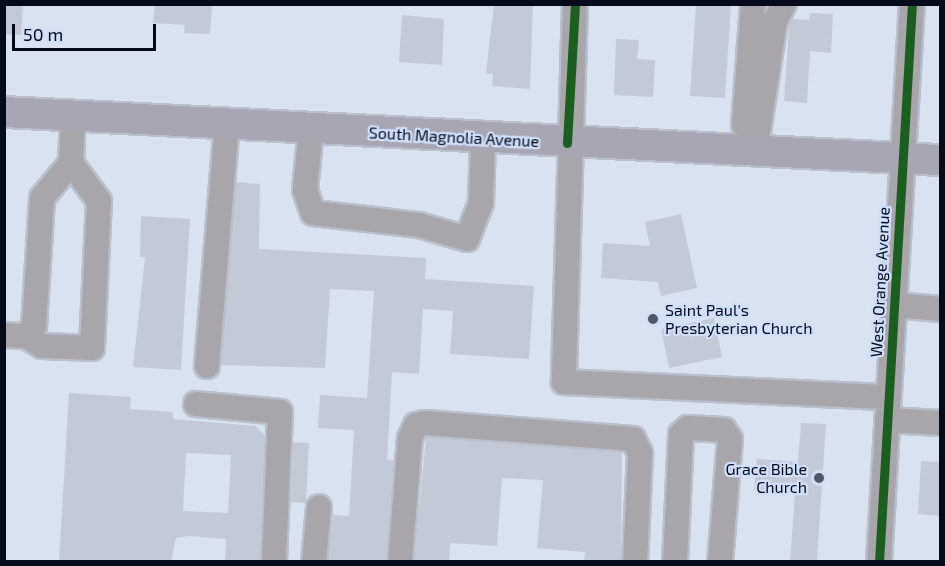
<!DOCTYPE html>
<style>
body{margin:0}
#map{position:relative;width:945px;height:566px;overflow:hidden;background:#d9e2f0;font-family:"Exo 2",sans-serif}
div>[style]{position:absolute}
.building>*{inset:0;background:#c4c9d8}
.roads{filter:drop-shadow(2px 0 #b9c0cc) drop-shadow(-2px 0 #b9c0cc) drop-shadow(0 2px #b9c0cc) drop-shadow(0 -2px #b9c0cc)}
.minor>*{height:24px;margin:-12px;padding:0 12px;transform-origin:12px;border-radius:12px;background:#a8a5ab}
.major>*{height:30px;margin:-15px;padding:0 15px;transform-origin:15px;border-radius:15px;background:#a8a6b2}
.cycleway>*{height:9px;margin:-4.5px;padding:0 4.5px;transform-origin:4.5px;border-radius:4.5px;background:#1b5e20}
.dots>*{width:16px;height:16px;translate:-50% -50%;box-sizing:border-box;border:3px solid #cfdffa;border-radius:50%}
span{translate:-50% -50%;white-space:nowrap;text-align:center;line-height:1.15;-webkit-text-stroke:4.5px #cfdffa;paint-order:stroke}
.street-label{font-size:16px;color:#050b1a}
.poi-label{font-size:16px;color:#050b1a}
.left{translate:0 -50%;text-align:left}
.right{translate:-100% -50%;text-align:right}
.frame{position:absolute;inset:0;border:6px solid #050b1a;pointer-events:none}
.scale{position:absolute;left:12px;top:24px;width:144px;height:27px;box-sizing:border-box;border:3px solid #050b1a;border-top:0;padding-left:8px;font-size:18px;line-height:21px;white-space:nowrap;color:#050b1a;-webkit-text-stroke:4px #cfdffa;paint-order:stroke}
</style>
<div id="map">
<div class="building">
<i style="clip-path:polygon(4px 4px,23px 4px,21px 35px,4px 34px)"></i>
<i style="clip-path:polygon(155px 4px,212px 4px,210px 34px,184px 33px,185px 25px,153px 23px)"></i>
<i style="clip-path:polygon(494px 4px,533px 4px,530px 89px,492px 86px,493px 74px,486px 73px)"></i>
<i style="clip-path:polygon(696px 4px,731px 4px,725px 98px,690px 96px)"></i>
<i style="clip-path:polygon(810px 13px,833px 14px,831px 53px,810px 51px,807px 103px,784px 101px,789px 26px,792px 19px,809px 20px)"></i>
<i style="clip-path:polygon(402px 15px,444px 19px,442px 65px,399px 62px)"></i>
<i style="clip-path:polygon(616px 39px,639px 40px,637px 59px,655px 60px,653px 97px,614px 95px)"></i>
<i style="clip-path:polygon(236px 182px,260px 184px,259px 249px,426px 258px,425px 279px,534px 286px,529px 359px,450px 354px,453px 311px,423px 309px,419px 374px,392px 372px,387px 460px,394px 460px,386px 561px,328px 561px,333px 515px,349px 516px,354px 430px,318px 428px,320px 395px,367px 398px,374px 291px,330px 289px,325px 368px,221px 365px)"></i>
<i style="clip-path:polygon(681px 214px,697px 288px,661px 296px,658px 282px,601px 278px,603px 243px,650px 246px,645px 222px)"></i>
<i style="clip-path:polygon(141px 216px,190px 219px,181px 370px,133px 367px,145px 257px,140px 257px)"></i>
<i style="clip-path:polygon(714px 318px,722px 357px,669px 368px,661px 329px)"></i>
<i style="clip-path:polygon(evenodd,69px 393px,131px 397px,130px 409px,173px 412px,173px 419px,256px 426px,265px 436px,260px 561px,225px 561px,226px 539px,188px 536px,176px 538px,171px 561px,59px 561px,69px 393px,186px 453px,231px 455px,228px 513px,183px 511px,186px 453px)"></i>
<i style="clip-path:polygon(801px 423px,826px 424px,817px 561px,790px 561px,795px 493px,754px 490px,757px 459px,798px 462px)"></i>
<i style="clip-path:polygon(426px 437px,622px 452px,621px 561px,584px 561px,585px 552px,537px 548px,543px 480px,502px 478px,497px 546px,450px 543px,449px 561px,414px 561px)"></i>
<i style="clip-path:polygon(293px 442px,309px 443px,306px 503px,291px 502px)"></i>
<i style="clip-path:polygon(921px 461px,940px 462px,940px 516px,918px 514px)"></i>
</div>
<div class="roads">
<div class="minor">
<i style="left:575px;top:4px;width:378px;rotate:91.7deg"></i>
<i style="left:564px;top:382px;width:324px;rotate:2.7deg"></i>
<i style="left:744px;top:125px;width:121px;rotate:-85.7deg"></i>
<i style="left:311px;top:128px;width:62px;rotate:95.5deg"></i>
<i style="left:305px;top:190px;width:24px;rotate:71deg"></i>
<i style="left:313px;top:213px;width:107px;rotate:6.5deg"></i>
<i style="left:419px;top:225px;width:50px;rotate:16.3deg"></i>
<i style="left:467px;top:239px;width:39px;rotate:-69deg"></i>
<i style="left:481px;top:203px;width:65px;rotate:-88.2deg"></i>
<i style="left:755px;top:152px;width:133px;rotate:-81.3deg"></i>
<i style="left:775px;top:21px;width:19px;rotate:-62deg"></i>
<i style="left:894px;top:305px;width:46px;rotate:5deg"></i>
<i style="left:4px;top:335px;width:22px;rotate:3deg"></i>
<i style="left:26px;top:336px;width:19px;rotate:32deg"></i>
<i style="left:42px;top:346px;width:50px;rotate:2.3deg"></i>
<i style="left:92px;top:348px;width:147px;rotate:-87.3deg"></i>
<i style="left:99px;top:201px;width:47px;rotate:-126.4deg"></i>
<i style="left:26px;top:336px;width:13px;rotate:-51deg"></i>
<i style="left:34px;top:326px;width:128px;rotate:-86.4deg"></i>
<i style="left:42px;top:198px;width:45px;rotate:-50.4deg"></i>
<i style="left:71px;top:163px;width:48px;rotate:-87.6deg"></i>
<i style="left:207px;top:366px;width:244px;rotate:-85.3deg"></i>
<i style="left:196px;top:404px;width:84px;rotate:5.4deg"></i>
<i style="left:280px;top:412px;width:150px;rotate:92.3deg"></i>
<i style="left:887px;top:420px;width:53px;rotate:3.2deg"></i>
<i style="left:314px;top:562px;width:55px;rotate:-84.8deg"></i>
<i style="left:400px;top:562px;width:124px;rotate:-85.4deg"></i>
<i style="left:410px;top:438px;width:14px;rotate:-65deg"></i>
<i style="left:416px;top:425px;width:9px;rotate:-13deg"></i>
<i style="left:425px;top:423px;width:209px;rotate:4.4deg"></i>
<i style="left:633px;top:439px;width:16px;rotate:63deg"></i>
<i style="left:640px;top:453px;width:109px;rotate:92.6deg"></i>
<i style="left:675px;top:562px;width:128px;rotate:-87.3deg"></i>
<i style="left:681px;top:434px;width:9px;rotate:-41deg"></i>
<i style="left:688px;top:428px;width:36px;rotate:3deg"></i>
<i style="left:724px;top:430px;width:11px;rotate:56deg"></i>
<i style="left:730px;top:439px;width:123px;rotate:94.6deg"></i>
<i style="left:879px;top:562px;width:559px;rotate:-86.62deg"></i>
</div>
<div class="major">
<i style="left:4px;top:112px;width:937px;rotate:2.94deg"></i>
</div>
</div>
<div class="cycleway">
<i style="left:567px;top:143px;width:139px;rotate:-86.7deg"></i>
<i style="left:879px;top:562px;width:559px;rotate:-86.62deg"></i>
</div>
<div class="dots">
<i style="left:653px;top:319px;background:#4f5665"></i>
<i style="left:819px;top:478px;background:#4f5665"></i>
</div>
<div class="street-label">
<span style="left:454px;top:137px;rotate:3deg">South Magnolia Avenue</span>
<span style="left:880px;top:282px;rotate:-87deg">West Orange Avenue</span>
</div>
<div class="poi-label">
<span class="left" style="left:665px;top:319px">Saint Paul's<br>Presbyterian Church</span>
<span class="right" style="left:807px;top:478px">Grace Bible<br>Church</span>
</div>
<div class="frame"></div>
<div class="scale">50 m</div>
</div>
